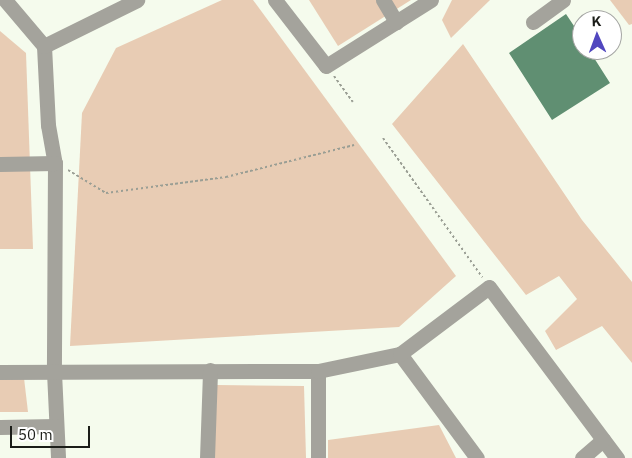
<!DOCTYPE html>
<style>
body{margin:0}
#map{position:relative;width:632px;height:458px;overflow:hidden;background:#f5fbed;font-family:"IBM Plex Sans",sans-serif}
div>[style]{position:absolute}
.green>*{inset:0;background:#e8ccb4}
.building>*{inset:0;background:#608f72}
.path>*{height:2px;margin-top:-1px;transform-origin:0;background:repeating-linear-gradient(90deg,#9a9e94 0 2.5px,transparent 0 5px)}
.minor>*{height:15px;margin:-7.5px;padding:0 7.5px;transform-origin:7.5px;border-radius:7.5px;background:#a4a39c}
span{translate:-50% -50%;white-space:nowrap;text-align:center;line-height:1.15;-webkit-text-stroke:4px #fff;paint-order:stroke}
.north{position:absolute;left:572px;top:10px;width:50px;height:50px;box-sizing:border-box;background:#fff;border:1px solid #a4a5a3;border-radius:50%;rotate:358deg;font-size:14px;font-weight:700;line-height:20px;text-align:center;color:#1b1d18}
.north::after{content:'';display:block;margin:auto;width:18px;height:22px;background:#5147bf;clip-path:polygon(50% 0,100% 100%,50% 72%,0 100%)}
.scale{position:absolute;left:10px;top:426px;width:80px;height:22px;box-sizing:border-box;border:2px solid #1b1d18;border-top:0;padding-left:6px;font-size:15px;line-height:18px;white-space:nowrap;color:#1b1d18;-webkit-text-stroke:4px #fff;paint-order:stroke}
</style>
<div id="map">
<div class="green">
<i style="clip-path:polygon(222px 0,253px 0,456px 276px,399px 327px,70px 346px,82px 113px,116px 48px)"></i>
<i style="clip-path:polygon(309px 0,411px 0,338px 46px)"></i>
<i style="clip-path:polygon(452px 0,490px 0,451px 38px,442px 20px)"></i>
<i style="clip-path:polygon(610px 0,632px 0,632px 24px,629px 25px)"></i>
<i style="clip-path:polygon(0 31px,26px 53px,33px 249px,0 249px)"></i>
<i style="clip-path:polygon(463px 44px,582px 220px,632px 282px,632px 363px,602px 326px,556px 350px,545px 331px,577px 299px,559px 276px,526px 295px,392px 124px)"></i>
<i style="clip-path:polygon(0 378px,24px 378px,28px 412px,0 412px)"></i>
<i style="clip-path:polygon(217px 385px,304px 386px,306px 458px,214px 458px)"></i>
<i style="clip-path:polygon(439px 425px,456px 458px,328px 458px,328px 440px)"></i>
</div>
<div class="building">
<i style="clip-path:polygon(566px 14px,582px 38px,582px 50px,589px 50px,610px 83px,552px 120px,509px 53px)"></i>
</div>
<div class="path">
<i style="left:334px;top:76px;width:32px;rotate:54deg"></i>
<i style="left:383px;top:138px;width:171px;rotate:54.5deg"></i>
<i style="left:68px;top:170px;width:44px;rotate:31.2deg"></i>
<i style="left:106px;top:193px;width:121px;rotate:-7.6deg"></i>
<i style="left:226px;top:177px;width:132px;rotate:-14deg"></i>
</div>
<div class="minor">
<i style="left:5px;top:0;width:60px;rotate:49.7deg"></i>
<i style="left:44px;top:46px;width:79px;rotate:87.1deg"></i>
<i style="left:48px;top:125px;width:39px;rotate:80deg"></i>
<i style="left:55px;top:163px;width:209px;rotate:90.3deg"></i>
<i style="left:54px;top:372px;width:86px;rotate:87.3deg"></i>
<i style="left:275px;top:0;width:83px;rotate:52.3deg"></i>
<i style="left:326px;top:66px;width:124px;rotate:-32.2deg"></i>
<i style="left:383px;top:0;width:26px;rotate:59deg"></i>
<i style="left:533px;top:22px;width:37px;rotate:-36deg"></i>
<i style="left:44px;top:46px;width:104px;rotate:-26.3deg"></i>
<i style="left:0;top:164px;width:55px;rotate:-1deg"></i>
<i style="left:400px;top:354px;width:129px;rotate:53.5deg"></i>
<i style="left:318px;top:371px;width:87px;rotate:90deg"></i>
<i style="left:0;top:372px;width:318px;rotate:-0.2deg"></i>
<i style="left:318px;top:371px;width:84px;rotate:-11.7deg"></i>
<i style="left:400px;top:354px;width:111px;rotate:-37deg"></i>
<i style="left:489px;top:287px;width:214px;rotate:53.2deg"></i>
<i style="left:0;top:427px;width:56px;rotate:-1deg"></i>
<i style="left:207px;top:458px;width:88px;rotate:-88deg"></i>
<i style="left:582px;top:458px;width:28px;rotate:-41deg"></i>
</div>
<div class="north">K</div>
<div class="scale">50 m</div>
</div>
